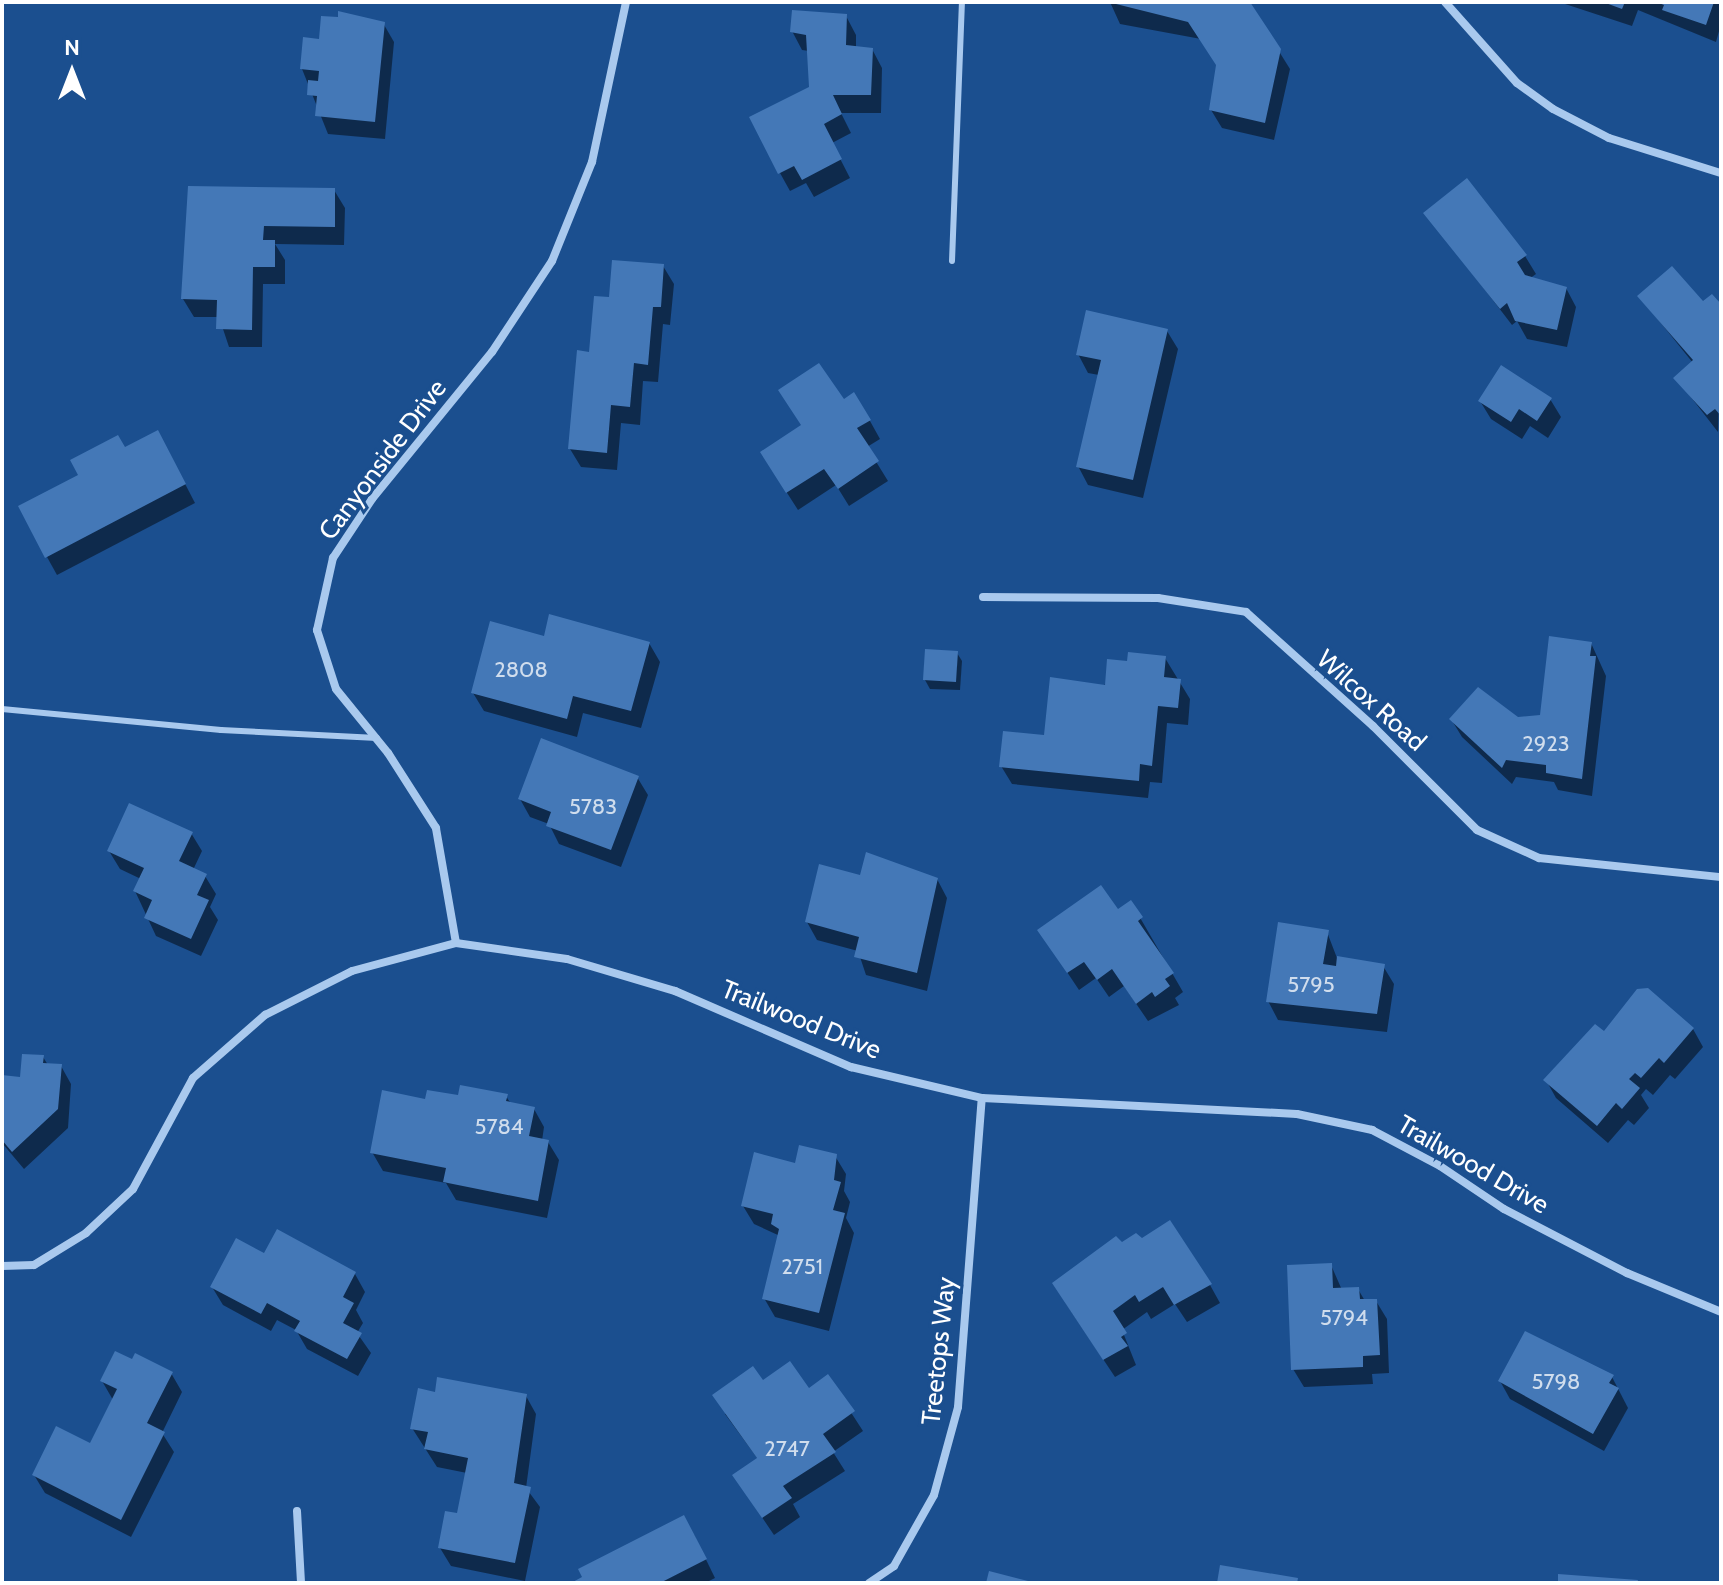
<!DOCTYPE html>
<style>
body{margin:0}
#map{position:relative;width:1723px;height:1585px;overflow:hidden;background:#1b4f8f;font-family:Cabin,sans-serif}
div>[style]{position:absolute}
.shadow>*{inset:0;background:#0007}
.building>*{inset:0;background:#4478b7}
.service>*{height:6px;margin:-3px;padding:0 3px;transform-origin:3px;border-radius:3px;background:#a9c9ee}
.minor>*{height:8px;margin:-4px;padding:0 4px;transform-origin:4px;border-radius:4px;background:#a9c9ee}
span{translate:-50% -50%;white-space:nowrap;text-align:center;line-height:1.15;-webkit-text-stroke:6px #1b4f8f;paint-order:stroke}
.number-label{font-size:22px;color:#d0dded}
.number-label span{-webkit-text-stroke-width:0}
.street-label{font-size:26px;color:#fff}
.frame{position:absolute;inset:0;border:4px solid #fff;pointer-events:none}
.north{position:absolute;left:32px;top:32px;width:80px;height:80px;-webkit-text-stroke:6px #1b4f8f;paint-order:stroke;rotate:0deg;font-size:22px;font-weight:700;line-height:32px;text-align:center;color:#fff}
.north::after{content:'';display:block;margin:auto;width:28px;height:36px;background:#fff;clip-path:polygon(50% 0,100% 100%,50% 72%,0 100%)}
</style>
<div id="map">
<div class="shadow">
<i style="clip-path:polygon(1110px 2px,1248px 2px,1290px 69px,1274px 140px,1222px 128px,1211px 110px,1218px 66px,1201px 39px,1120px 24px)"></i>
<i style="clip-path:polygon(1559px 2px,1721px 2px,1721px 24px,1716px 42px,1638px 10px,1632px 26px)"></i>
<i style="clip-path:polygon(846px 16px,856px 35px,856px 48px,872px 49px,882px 68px,881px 113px,841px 113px,851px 133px,832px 143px,850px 178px,814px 197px,806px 183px,790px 191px,780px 173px,811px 88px,809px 51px,802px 50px,792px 31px)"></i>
<i style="clip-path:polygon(383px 23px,394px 42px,385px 139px,328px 134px,302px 69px)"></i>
<i style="clip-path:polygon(190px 188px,334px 190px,345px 208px,344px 245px,275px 244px,285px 260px,285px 284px,263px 284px,262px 347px,229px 347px,219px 317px,194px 317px,183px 299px)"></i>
<i style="clip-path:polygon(1426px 213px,1525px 256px,1536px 274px,1529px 279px,1566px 288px,1576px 307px,1567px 347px,1527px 339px,1517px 321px,1512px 325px)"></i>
<i style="clip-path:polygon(663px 266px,674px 284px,670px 325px,663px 324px,658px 382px,643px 381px,640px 425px,621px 423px,617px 470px,581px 467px,570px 449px,591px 354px,610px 300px)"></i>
<i style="clip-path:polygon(1640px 297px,1721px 307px,1718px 432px,1676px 378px,1693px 363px)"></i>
<i style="clip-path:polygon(1167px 331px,1178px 349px,1143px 498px,1088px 485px,1078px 466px,1099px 375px,1088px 373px,1078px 354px)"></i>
<i style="clip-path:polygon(1550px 399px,1561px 417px,1548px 438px,1530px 426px,1522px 439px,1491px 419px,1480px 401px)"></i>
<i style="clip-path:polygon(843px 402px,870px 421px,880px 439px,867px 447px,888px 481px,849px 506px,836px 485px,798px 510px,773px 471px)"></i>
<i style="clip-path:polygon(124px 450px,168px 451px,195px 503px,57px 575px,47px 557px)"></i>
<i style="clip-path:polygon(545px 638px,649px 643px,660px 662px,641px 728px,583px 713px,577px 737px,484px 711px,473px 693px)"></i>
<i style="clip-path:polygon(1591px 643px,1606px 676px,1592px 796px,1558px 790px,1554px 782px,1516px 777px,1512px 784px,1462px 737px,1451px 719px,1542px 717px)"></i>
<i style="clip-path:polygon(957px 653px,962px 661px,960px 690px,930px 689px,925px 680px)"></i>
<i style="clip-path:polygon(1165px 658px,1190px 699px,1188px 725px,1167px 723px,1162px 783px,1150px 782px,1148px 798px,1012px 784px,1001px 766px,1045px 738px,1129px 663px)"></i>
<i style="clip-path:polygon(637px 777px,648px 795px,621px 867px,559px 844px,549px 824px,530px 817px,520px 799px)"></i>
<i style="clip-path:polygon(191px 833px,202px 851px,193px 870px,205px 876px,216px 894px,210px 907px,218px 920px,201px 956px,156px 936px,135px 891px,141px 879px,120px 869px,109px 851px)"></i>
<i style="clip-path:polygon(862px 877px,937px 879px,947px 898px,927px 991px,866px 975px,858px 951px,817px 940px,807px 922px)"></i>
<i style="clip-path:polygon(1131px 902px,1183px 992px,1175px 998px,1179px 1005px,1148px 1021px,1124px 986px,1109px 997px,1096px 978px,1079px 990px,1039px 930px,1118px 912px)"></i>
<i style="clip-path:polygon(1327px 932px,1337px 958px,1383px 966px,1394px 984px,1387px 1032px,1278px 1020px,1268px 1001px)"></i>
<i style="clip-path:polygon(1693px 1029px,1703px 1047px,1675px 1079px,1670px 1075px,1653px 1095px,1646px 1089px,1641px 1095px,1649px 1108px,1634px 1125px,1628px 1120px,1608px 1143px,1556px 1098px,1546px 1080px,1605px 1034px)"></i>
<i style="clip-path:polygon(43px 1057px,48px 1065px,61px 1066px,71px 1084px,68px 1128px,24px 1169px,2px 1143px,2px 1077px,22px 1079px)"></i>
<i style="clip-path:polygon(506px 1096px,511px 1104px,534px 1109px,544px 1127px,542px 1141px,548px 1142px,559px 1160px,547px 1218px,456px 1200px,446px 1183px,383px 1171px,372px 1152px,427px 1101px)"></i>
<i style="clip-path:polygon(835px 1156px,846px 1174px,844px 1191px,850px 1202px,846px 1218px,854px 1233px,829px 1331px,775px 1317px,764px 1298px,780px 1236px,754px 1224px,743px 1206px,796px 1165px)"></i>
<i style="clip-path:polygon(1121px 1245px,1210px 1285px,1220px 1303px,1187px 1322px,1175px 1304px,1151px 1319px,1147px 1312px,1122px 1330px,1136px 1365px,1115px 1377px,1065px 1302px)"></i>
<i style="clip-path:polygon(265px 1256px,355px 1274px,365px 1292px,356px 1310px,363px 1323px,357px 1333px,371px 1353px,358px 1376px,307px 1349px,296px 1330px,277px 1320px,271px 1331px,223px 1305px,212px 1287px)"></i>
<i style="clip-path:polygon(1331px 1265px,1342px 1290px,1358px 1289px,1365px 1301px,1376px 1301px,1387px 1319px,1389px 1373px,1372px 1374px,1373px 1384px,1304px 1387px,1293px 1369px)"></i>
<i style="clip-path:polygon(171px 1373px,182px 1392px,162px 1433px,174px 1452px,131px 1537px,45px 1493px,34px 1475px,91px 1445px,113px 1400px,102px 1381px)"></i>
<i style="clip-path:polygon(828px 1377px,863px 1431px,833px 1452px,845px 1471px,793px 1504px,800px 1517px,774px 1535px,734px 1476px,758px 1459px,725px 1414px,762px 1382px,808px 1391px)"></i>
<i style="clip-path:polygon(1612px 1377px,1628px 1408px,1604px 1451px,1510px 1399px,1500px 1381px)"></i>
<i style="clip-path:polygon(436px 1394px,526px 1396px,536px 1414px,526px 1488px,540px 1507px,525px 1581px,451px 1566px,440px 1548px,458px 1515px,467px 1473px,437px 1467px,412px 1428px)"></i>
<i style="clip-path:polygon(694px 1535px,715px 1578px,705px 1583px,575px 1583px)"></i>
</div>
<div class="building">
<i style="clip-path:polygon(1108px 2px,1250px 2px,1281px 49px,1265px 123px,1209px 110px,1216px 65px,1188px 22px)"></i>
<i style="clip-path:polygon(1603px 2px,1625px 2px,1622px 9px)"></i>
<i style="clip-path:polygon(1656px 2px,1714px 2px,1706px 25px,1662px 10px,1664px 5px)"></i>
<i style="clip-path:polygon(792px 10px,847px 14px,846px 45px,873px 48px,871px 95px,833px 95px,842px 114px,824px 124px,842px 159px,802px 180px,794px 166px,778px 174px,749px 117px,809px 87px,806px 35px,790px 32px)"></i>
<i style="clip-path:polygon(338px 11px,385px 22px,375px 122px,315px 116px,317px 96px,307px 95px,308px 80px,318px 81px,319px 71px,300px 69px,303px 37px,319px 39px,321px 16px,338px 17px)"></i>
<i style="clip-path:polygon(1467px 178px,1527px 255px,1517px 262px,1525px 275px,1567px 287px,1557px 330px,1515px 321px,1507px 303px,1500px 309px,1423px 213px)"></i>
<i style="clip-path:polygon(188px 186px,335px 188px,335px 227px,264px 226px,263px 240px,275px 240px,275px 267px,253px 267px,252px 330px,216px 329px,217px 300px,181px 299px)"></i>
<i style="clip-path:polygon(612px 260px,664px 264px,661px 307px,653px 307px,648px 365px,634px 363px,630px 407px,611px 405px,607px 453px,568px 449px,577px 350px,589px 352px,594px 296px,609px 297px)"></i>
<i style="clip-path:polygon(1672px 266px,1703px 301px,1712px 294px,1721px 304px,1721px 416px,1715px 409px,1707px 415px,1673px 378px,1693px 360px,1637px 296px)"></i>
<i style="clip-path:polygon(1086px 310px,1168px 329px,1133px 480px,1076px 467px,1101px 360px,1076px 355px)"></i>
<i style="clip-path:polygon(819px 363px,844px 399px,854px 392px,871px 420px,857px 428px,879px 461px,838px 489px,824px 469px,786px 493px,760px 452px,801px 425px,778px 390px)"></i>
<i style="clip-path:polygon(1501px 365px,1552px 398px,1537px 421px,1519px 409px,1511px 422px,1478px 401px)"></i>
<i style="clip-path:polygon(158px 430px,186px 484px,45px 558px,18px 506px,78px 475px,70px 460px,118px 435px,125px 447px)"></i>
<i style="clip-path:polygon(549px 614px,650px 642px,631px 711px,573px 696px,567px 719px,471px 693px,490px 621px,544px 636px)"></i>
<i style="clip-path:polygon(1549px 636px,1592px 642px,1590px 656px,1596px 656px,1582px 779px,1546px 773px,1546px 765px,1506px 760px,1502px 768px,1449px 719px,1478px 687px,1518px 717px,1540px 715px)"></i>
<i style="clip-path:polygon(925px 649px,958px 651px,956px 682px,923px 680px)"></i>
<i style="clip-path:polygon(1128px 652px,1166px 656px,1164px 677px,1181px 679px,1178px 708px,1158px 706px,1152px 766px,1140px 764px,1139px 781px,999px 767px,1003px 731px,1044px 735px,1050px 677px,1105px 685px,1107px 659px,1127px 661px)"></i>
<i style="clip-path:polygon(541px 738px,639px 776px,611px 850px,546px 826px,551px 812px,518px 799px)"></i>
<i style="clip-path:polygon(129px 803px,193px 832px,179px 861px,207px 874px,197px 895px,209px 900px,191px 939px,144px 918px,152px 900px,133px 891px,144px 868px,107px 851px)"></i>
<i style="clip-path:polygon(866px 852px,938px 878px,917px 973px,854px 957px,859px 937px,805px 922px,819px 864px,860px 875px)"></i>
<i style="clip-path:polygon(1101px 885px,1118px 909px,1131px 900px,1143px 917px,1138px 921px,1174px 973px,1165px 979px,1170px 986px,1155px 997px,1152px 992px,1136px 1004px,1112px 969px,1097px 980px,1084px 962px,1067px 973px,1037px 930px)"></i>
<i style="clip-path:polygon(1278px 922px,1329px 930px,1323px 964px,1336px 966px,1337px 956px,1385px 964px,1377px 1014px,1266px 1002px)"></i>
<i style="clip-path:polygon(1648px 988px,1694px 1028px,1664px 1063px,1659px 1058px,1641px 1078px,1635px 1073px,1629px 1079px,1640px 1088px,1622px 1109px,1616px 1103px,1597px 1126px,1543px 1080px,1595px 1024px,1604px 1031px,1637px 989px)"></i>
<i style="clip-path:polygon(22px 1054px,44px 1055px,43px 1063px,62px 1064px,58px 1109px,12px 1152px,2px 1140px,2px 1075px,20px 1077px)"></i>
<i style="clip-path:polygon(460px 1085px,508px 1094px,506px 1101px,535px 1107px,529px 1136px,549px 1140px,538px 1201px,443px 1182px,446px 1168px,370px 1153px,382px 1090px,425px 1099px,427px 1090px,458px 1095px)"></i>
<i style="clip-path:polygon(799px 1145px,837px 1154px,834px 1180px,841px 1182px,833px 1210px,845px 1213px,819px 1313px,762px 1299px,779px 1229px,771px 1224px,773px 1214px,741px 1206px,754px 1152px,795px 1163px)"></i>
<i style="clip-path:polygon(1170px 1220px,1212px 1284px,1174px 1305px,1163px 1287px,1139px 1302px,1135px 1295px,1113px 1311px,1127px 1333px,1121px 1337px,1128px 1346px,1103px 1360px,1052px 1283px,1116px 1236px,1122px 1242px,1136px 1233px,1142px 1238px)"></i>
<i style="clip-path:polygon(277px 1229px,356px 1272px,343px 1297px,354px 1303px,343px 1323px,362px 1333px,347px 1359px,294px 1331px,300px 1321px,267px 1303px,261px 1314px,210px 1287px,236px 1238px,264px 1253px)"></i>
<i style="clip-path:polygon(1332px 1263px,1333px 1288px,1359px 1287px,1360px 1299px,1377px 1299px,1380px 1355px,1363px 1356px,1363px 1367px,1291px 1370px,1287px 1265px)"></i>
<i style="clip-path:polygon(1525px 1331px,1614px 1375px,1609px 1383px,1619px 1388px,1593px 1434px,1498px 1381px)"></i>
<i style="clip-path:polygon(115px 1351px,132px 1359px,135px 1353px,173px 1372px,147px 1423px,165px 1432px,121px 1520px,32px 1475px,56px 1426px,90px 1443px,117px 1389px,100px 1381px)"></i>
<i style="clip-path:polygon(790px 1361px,809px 1388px,828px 1374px,855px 1411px,823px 1434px,836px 1452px,783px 1486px,792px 1498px,762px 1518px,732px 1475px,757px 1458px,712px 1395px,753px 1366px,763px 1380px)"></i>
<i style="clip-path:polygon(437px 1377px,527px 1394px,514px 1483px,531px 1487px,515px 1563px,438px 1548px,445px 1511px,457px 1513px,468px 1458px,424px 1449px,428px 1432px,410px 1429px,418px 1388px,435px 1392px)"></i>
<i style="clip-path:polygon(684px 1515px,707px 1559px,660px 1583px,571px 1583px,582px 1577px,578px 1569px)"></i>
<i style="clip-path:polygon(1220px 1565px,1298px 1578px,1297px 1583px,1217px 1583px)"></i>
<i style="clip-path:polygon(989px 1571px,1032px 1582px,1032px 1583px,986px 1583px)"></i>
<i style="clip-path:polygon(1558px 1574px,1638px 1580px,1637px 1583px,1558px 1583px)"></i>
</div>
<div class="service">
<i style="left:952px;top:261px;width:259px;rotate:-87.8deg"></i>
<i style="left:2px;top:709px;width:220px;rotate:5.5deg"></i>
<i style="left:221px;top:730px;width:156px;rotate:2.9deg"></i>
</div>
<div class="minor">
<i style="left:1445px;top:2px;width:108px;rotate:48.4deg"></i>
<i style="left:1517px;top:83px;width:44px;rotate:35.8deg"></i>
<i style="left:1553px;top:109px;width:63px;rotate:27.4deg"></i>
<i style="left:1609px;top:138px;width:117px;rotate:17.4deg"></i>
<i style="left:983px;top:597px;width:175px;rotate:0.3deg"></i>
<i style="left:1158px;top:598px;width:89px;rotate:9deg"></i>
<i style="left:1246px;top:612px;width:171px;rotate:41.9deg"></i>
<i style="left:1373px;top:726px;width:147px;rotate:45deg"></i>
<i style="left:1477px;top:830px;width:68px;rotate:24.3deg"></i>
<i style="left:1539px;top:858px;width:183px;rotate:6deg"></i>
<i style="left:456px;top:943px;width:117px;rotate:-99.9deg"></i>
<i style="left:436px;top:828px;width:89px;rotate:-122.6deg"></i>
<i style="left:388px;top:753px;width:82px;rotate:-129.1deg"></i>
<i style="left:336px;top:689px;width:62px;rotate:-107.9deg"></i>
<i style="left:317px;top:630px;width:74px;rotate:-77.5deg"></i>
<i style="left:333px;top:558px;width:71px;rotate:-56.5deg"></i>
<i style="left:372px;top:499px;width:190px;rotate:-50.8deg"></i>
<i style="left:492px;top:352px;width:109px;rotate:-56.6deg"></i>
<i style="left:552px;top:261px;width:107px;rotate:-68deg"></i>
<i style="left:592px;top:162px;width:164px;rotate:-78deg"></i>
<i style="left:2px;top:1266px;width:32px;rotate:-2deg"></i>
<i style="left:34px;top:1265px;width:61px;rotate:-31.6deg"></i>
<i style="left:86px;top:1233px;width:64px;rotate:-43.1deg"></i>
<i style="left:133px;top:1189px;width:126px;rotate:-61.6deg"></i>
<i style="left:193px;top:1078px;width:96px;rotate:-41.2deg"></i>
<i style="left:265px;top:1015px;width:97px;rotate:-26.8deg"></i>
<i style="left:352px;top:971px;width:108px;rotate:-15.1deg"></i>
<i style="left:456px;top:943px;width:112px;rotate:8.2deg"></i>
<i style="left:567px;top:959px;width:113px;rotate:16.5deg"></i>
<i style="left:675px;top:991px;width:192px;rotate:23.4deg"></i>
<i style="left:851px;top:1067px;width:135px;rotate:13.3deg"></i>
<i style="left:982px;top:1098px;width:315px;rotate:2.9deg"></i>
<i style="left:1297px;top:1114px;width:77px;rotate:12deg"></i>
<i style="left:1372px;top:1130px;width:77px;rotate:27.9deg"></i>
<i style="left:1440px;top:1166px;width:77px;rotate:33.9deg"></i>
<i style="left:1504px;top:1209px;width:139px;rotate:27.5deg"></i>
<i style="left:1627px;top:1273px;width:102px;rotate:22.5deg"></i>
<i style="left:297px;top:1511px;width:72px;rotate:86.8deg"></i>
<i style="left:869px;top:1583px;width:30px;rotate:-34deg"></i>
<i style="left:894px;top:1566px;width:81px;rotate:-60.6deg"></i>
<i style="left:934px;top:1495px;width:91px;rotate:-74.7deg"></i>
<i style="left:958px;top:1407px;width:310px;rotate:-85.6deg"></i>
</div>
<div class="number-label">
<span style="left:521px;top:670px">2808</span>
<span style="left:1546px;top:744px">2923</span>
<span style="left:593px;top:807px">5783</span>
<span style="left:1311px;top:985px">5795</span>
<span style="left:499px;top:1127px">5784</span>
<span style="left:802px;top:1267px">2751</span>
<span style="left:1344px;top:1318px">5794</span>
<span style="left:1556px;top:1382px">5798</span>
<span style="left:787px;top:1449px">2747</span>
</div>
<div class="street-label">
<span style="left:383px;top:460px;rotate:-53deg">Canyonside Drive</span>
<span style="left:1371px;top:701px;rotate:42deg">Wilcox Road</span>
<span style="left:801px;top:1020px;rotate:22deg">Trailwood Drive</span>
<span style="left:1473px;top:1165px;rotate:30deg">Trailwood Drive</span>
<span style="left:939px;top:1351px;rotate:-84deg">Treetops Way</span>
</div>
<div class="frame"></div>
<div class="north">N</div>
</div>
